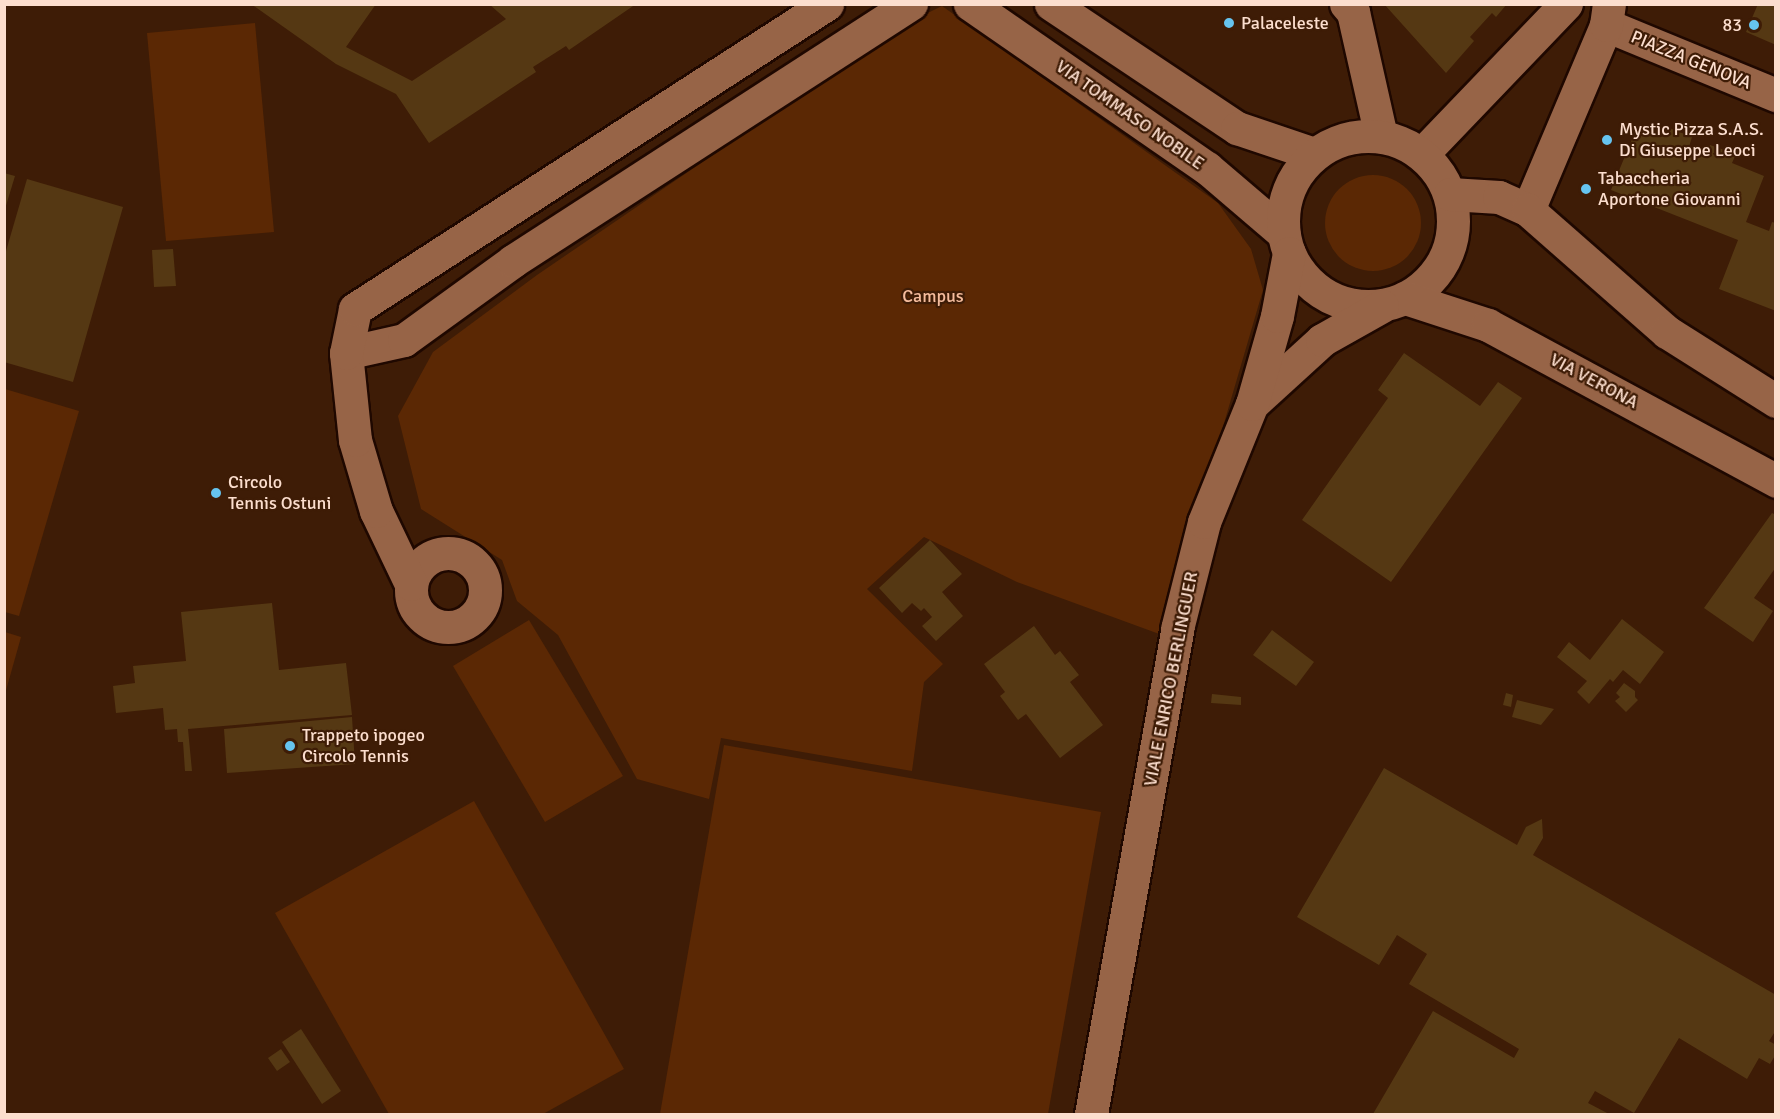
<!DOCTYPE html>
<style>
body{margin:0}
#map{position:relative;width:1780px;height:1119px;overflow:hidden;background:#3e1c06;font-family:Signika,sans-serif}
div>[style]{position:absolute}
.green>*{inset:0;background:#5b2804}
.round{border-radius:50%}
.building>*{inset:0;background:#553813}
.roads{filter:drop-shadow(2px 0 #1f0800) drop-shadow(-2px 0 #1f0800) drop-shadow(0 2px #1f0800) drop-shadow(0 -2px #1f0800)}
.street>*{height:33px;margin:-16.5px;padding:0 16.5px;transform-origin:16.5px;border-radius:16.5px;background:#976447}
.street>.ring{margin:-16.5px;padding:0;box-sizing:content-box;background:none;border:33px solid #976447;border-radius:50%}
.secondary>*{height:33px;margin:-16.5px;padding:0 16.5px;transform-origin:16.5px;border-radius:16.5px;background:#976447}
.secondary>.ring{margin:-16.5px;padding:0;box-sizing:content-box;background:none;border:33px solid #976447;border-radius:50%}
.dots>*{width:16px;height:16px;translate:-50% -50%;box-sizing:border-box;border:3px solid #3e1c06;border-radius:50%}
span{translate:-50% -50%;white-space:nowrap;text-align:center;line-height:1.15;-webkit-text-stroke:4.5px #3e1c06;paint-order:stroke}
.poi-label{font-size:18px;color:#fcdece}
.left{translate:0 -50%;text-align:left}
.right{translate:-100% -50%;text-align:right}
.street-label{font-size:18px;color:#fcdece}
.park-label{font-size:18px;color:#f5bc9d}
.frame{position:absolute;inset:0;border:6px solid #fcdece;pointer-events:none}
</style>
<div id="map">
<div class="green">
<i style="clip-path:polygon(942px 6px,1218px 203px,1251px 249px,1263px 290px,1162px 635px,1017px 582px,924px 537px,867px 589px,943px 664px,924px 682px,912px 771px,721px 738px,709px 799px,637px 779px,558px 635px,517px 601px,502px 560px,421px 509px,398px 416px,433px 352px,537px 275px,903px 25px)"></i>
<i style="clip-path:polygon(255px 23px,274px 232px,166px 241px,147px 33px)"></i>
<i class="round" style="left:1325px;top:175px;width:96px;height:96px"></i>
<i style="clip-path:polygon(5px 389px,79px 411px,19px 616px,5px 612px)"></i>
<i style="clip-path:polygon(529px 620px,623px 776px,545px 822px,453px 666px)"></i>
<i style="clip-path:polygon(5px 632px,21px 637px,5px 694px,4px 632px)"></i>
<i style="clip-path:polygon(724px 745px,1101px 812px,1048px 1114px,660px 1114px)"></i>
<i style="clip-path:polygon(474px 801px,624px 1069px,543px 1114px,389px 1114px,275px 913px)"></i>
</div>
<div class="building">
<i style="clip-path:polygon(251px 4px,376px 4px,346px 47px,412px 81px,506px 19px,489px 4px,636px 4px,569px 50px,566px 46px,533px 67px,536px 72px,429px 143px,396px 94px,336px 64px)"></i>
<i style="clip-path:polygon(1384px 4px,1507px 4px,1496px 17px,1492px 13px,1470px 37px,1474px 41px,1446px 73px)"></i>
<i style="clip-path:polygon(1758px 4px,1776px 4px,1776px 45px,1746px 32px)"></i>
<i style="clip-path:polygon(1637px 127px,1664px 137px,1667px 127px,1692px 137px,1689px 147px,1707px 153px,1710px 145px,1736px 154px,1732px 163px,1764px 176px,1746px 222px,1769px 231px,1772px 222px,1776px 223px,1776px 311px,1719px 289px,1738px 240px,1611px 190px)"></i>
<i style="clip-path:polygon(4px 173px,15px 176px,5px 209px,4px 209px)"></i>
<i style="clip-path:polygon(27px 179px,123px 207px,73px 382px,4px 362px,4px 258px)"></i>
<i style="clip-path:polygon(173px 249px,176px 286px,154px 287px,152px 250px)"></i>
<i style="clip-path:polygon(1404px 353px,1480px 406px,1498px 382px,1522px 398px,1391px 582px,1302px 520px,1388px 398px,1378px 390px)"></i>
<i style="clip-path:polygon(1772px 513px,1776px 515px,1776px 567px,1754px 598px,1773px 611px,1753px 642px,1704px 608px)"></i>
<i style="clip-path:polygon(930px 540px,962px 574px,942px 592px,963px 616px,936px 641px,922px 626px,932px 617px,924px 608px,921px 611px,912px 603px,902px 613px,879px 588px)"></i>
<i style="clip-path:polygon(272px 603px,279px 670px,346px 663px,352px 715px,188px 729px,192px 771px,185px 771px,183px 742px,178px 742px,177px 729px,165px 730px,163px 708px,116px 713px,113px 686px,135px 683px,133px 666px,186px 661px,181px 612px)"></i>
<i style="clip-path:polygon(1622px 619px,1664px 652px,1640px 684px,1623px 670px,1613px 682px,1610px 679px,1589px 704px,1577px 692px,1587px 681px,1557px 657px,1569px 642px,1590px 660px)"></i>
<i style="clip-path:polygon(1034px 626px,1055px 655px,1060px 651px,1079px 675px,1070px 682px,1103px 725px,1060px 758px,1026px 714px,1018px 720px,1000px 696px,1005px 692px,984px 664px)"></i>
<i style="clip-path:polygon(1272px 630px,1314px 662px,1296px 686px,1253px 655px)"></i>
<i style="clip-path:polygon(1624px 683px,1635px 691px,1635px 697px,1638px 700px,1626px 712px,1615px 701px,1620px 697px,1616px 693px)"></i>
<i style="clip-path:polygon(1506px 693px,1513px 695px,1511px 707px,1503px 705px)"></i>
<i style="clip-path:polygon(1212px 694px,1241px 697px,1241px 705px,1211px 703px)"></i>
<i style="clip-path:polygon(1517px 700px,1554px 709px,1541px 725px,1512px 717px)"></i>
<i style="clip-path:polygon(352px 717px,355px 764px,227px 773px,224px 729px)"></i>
<i style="clip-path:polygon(1384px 768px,1517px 845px,1526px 827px,1542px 819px,1543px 838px,1533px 855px,1776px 995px,1776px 1030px,1769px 1041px,1776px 1045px,1776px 1054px,1770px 1064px,1759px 1058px,1747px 1079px,1679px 1038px,1634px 1113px,1595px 1091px,1588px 1103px,1609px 1114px,1373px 1114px,1433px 1011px,1514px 1058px,1519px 1049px,1409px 984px,1427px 954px,1397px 935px,1379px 965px,1297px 917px)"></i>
<i style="clip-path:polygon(301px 1029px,341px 1091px,322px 1104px,282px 1042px)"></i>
<i style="clip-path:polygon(281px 1049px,290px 1062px,277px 1071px,268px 1058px)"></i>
</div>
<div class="roads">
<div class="street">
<i style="left:1346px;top:4px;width:11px;rotate:49deg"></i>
<i style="left:1353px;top:12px;width:127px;rotate:77.3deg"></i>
<i style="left:1606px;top:25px;width:184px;rotate:22.4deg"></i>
<i style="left:1422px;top:154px;width:208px;rotate:-46.2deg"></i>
<i style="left:1528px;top:210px;width:201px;rotate:-67.1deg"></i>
<i style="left:1606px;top:25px;width:21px;rotate:-82deg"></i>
<i style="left:346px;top:353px;width:59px;rotate:-12.6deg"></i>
<i style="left:404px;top:340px;width:135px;rotate:-35.9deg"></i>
<i style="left:513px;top:261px;width:474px;rotate:-32.9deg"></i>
<i class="ring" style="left:411px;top:553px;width:41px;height:41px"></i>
<i style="left:411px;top:584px;width:81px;rotate:-115.6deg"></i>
<i style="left:376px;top:511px;width:74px;rotate:-106.5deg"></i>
<i style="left:355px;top:440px;width:87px;rotate:-95.9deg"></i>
<i style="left:346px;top:353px;width:45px;rotate:-78.4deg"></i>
<i style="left:355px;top:309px;width:562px;rotate:-32.87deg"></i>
</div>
<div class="secondary">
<i style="left:970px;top:4px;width:288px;rotate:34.7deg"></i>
<i style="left:1207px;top:168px;width:100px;rotate:40.5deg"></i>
<i style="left:1051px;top:4px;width:224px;rotate:33.7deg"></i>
<i style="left:1237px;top:128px;width:81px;rotate:18.7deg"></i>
<i class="ring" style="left:1283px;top:136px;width:137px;height:137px"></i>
<i style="left:1450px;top:194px;width:49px;rotate:3.5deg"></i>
<i style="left:1499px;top:197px;width:32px;rotate:24deg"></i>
<i style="left:1528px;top:210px;width:185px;rotate:41.3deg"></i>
<i style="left:1667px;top:332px;width:129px;rotate:32.3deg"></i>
<i style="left:1405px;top:298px;width:87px;rotate:18deg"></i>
<i style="left:1488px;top:325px;width:328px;rotate:28.4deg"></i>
<i style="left:1252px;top:404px;width:95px;rotate:-42.4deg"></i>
<i style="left:1322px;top:340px;width:69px;rotate:-29.5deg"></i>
<i style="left:1091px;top:1114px;width:493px;rotate:-79.9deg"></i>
<i style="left:1177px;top:629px;width:110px;rotate:-75.8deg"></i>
<i style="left:1204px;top:522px;width:127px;rotate:-67.9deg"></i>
<i style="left:1252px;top:404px;width:91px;rotate:-74.1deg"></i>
<i style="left:1277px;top:316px;width:64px;rotate:-79.2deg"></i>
</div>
</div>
<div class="dots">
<i style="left:1229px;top:23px;background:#66c4ef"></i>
<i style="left:1754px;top:25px;background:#66c4ef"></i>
<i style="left:1607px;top:140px;background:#66c4ef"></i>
<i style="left:1586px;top:189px;background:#66c4ef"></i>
<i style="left:216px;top:493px;background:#66c4ef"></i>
<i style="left:290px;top:746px;background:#66c4ef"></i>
</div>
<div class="poi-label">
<span class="left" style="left:1241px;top:23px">Palaceleste</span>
<span class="right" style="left:1742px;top:25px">83</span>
<span class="left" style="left:1619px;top:140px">Mystic Pizza S.A.S.<br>Di Giuseppe Leoci</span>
<span class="left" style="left:1598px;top:189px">Tabaccheria<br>Aportone Giovanni</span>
<span class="left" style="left:228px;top:493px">Circolo<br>Tennis Ostuni</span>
<span class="left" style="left:302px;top:746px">Trappeto ipogeo<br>Circolo Tennis</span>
</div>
<div class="street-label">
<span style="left:1691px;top:60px;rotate:22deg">PIAZZA GENOVA</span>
<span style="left:1130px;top:115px;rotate:35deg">VIA TOMMASO NOBILE</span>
<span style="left:1594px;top:381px;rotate:28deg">VIA VERONA</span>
<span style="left:1171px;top:679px;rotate:-79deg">VIALE ENRICO BERLINGUER</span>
</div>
<div class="park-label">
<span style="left:933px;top:296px">Campus</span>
</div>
<div class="frame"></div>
</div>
